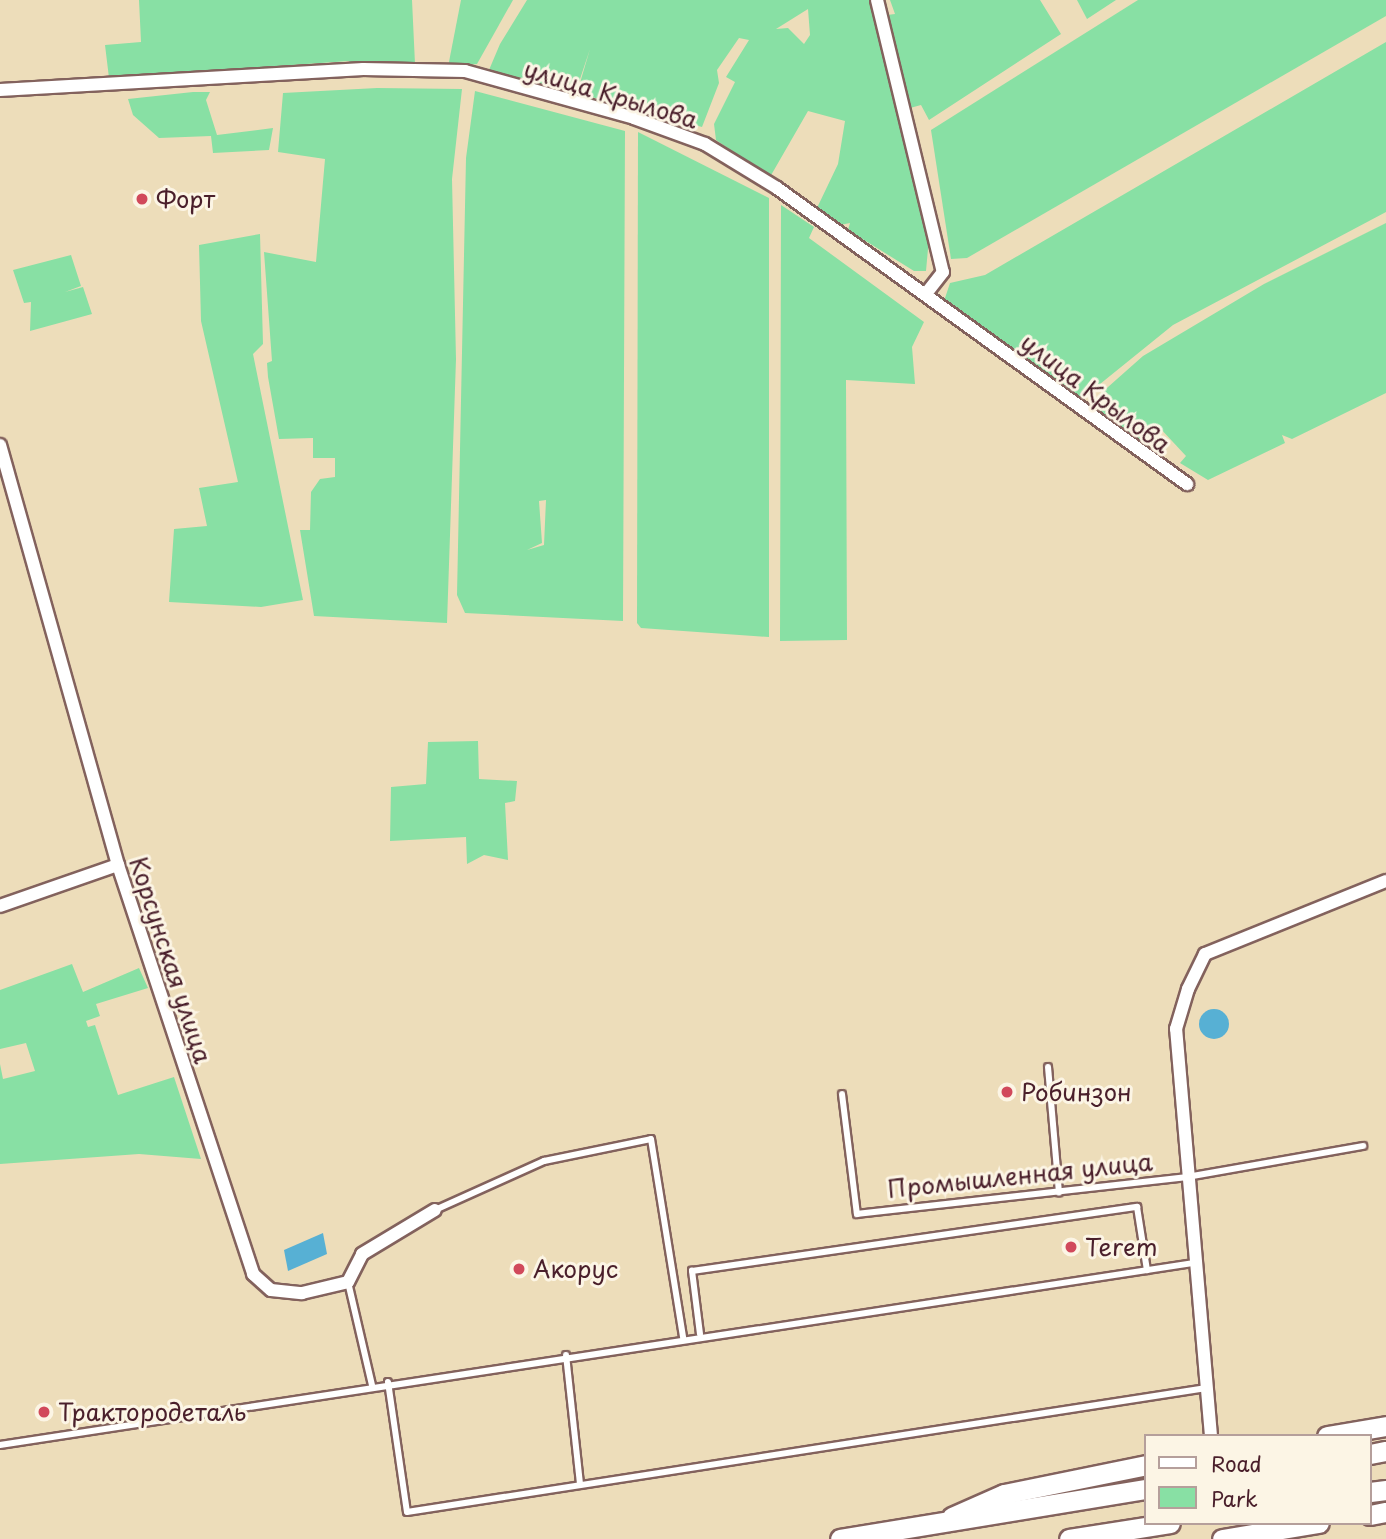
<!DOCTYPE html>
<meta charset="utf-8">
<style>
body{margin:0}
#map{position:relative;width:1386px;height:1539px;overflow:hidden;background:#edddba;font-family:"Playpen Sans",sans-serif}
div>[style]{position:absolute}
.green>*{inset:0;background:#88e0a4}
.water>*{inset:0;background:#57b0d4}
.round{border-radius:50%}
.roads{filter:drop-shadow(2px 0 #83625d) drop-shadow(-2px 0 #83625d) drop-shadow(0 2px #83625d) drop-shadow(0 -2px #83625d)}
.service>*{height:6px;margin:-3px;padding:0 3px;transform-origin:3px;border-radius:3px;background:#fff}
.minor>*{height:12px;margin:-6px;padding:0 6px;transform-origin:6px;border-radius:6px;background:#fff}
.primary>*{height:19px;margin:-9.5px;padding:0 9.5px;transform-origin:9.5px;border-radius:9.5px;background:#fff}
.trunk>*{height:19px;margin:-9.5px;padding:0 9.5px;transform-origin:9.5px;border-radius:9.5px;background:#fff}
.dots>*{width:19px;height:19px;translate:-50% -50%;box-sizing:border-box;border:4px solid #fcf5e5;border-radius:50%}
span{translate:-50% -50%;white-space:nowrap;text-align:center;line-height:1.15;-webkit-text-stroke:6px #fcf5e5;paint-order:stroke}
.street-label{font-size:24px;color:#4a1f2b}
.poi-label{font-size:24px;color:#4a1f2b}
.left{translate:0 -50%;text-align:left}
.legend{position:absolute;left:1144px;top:1434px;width:228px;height:91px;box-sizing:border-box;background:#fcf5e5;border:2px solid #b59f9b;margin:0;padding:9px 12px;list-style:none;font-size:21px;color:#4a1f2b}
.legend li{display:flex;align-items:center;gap:14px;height:35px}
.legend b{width:35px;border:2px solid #b59f9b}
</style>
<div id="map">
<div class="green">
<i style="clip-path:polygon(139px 0,412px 0,415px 64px,351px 67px,349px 61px,109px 78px,105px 45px,141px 42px)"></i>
<i style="clip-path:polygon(461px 0,513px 0,477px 64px,448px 67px)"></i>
<i style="clip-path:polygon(evenodd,527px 0,871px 0,929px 238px,926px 271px,914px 271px,848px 230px,850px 223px,840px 225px,816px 210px,838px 164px,845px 121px,808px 111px,770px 177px,716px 140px,714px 124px,735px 82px,726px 77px,749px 40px,739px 38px,717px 70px,719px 83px,702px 127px,577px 93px,590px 49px,574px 97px,495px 75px,489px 70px,500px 44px,527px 0,808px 9px,810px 35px,804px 44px,788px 28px,776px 29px,808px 9px)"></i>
<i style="clip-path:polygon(890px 0,1040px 0,1061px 34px,929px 120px,921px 105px,910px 108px,887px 15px,895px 14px)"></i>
<i style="clip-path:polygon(1077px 0,1116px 0,1087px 19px)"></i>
<i style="clip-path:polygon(1138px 0,1386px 0,1386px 16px,967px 258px,951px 259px,931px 130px)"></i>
<i style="clip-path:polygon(1386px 42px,1386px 212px,1173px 325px,1079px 401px,944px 301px,950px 283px,985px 275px)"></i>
<i style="clip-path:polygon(377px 88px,462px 89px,452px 179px,456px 359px,447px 623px,314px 616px,300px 530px,310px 530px,311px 492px,320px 479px,335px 477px,335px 458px,313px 458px,313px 438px,279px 439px,268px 377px,267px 363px,272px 361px,264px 252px,316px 262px,325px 159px,278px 152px,283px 93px)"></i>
<i style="clip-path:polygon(evenodd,475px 91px,625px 131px,623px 621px,465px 613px,457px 595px,466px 158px,475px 91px,546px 500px,544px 545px,527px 550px,542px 543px,539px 501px,546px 500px)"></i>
<i style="clip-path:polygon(193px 92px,210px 92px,206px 100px,217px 135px,273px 128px,269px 150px,213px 153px,211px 136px,159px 138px,133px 115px,128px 99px)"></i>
<i style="clip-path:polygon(638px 132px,769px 198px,769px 637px,641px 628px,637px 623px)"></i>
<i style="clip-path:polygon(781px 205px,814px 227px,809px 238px,924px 322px,912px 347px,915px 384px,846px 380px,847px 640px,780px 641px)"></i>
<i style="clip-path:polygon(1386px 223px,1386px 393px,1292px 439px,1282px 435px,1285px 443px,1208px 480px,1180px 463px,1186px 456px,1159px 427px,1140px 445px,1101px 415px,1099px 395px,1143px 356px,1264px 284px)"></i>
<i style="clip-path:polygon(260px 234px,263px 344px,253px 354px,303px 600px,261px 607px,169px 602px,174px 529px,207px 526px,199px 488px,238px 482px,201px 321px,199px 245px)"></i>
<i style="clip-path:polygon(71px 255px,81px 286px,65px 292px,83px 287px,92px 314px,30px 331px,31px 302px,24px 303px,13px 270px)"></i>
<i style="clip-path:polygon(478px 741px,479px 779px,517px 781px,515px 801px,505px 803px,508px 860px,484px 855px,467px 864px,466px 837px,390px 841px,391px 787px,426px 784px,428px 742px)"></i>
<i style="clip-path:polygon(72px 964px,83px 992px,139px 968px,148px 988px,96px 1004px,100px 1016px,86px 1021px,88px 1027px,95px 1025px,118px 1095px,174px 1077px,201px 1159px,139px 1154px,0 1164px,0 1064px,3px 1079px,35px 1071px,26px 1043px,0 1049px,0 990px)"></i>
</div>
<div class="water">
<i class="round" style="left:1199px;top:1009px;width:30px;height:30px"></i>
<i style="clip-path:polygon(323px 1233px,327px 1254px,288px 1271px,284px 1250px)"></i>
</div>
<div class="roads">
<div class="service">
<i style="left:1048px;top:1067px;width:126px;rotate:85deg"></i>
<i style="left:842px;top:1094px;width:121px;rotate:82.9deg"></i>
<i style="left:857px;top:1214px;width:332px;rotate:-6.4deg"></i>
<i style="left:1187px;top:1177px;width:179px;rotate:-10deg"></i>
<i style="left:435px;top:1210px;width:120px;rotate:-24.2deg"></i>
<i style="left:544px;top:1161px;width:109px;rotate:-11.6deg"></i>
<i style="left:651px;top:1139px;width:201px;rotate:80.8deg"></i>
<i style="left:348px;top:1282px;width:106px;rotate:76.9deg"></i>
<i style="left:700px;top:1334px;width:64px;rotate:-97.2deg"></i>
<i style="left:692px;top:1271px;width:450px;rotate:-8.2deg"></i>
<i style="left:1137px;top:1207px;width:64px;rotate:81deg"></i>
<i style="left:566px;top:1355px;width:130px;rotate:83.8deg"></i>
<i style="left:388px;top:1382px;width:131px;rotate:81.7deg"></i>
<i style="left:407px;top:1512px;width:809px;rotate:-8.82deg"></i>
<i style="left:0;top:1445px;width:1208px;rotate:-8.67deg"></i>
</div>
<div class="minor">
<i style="left:877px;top:0;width:280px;rotate:76.4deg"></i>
<i style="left:943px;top:272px;width:28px;rotate:128deg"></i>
<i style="left:0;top:90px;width:364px;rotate:-3.3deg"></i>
<i style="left:363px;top:69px;width:102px;rotate:1.1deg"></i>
<i style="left:465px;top:71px;width:175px;rotate:15.5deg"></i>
<i style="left:634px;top:118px;width:76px;rotate:20.1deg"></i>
<i style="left:705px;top:144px;width:84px;rotate:31.4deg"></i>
<i style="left:777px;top:188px;width:506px;rotate:35.83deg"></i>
<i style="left:0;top:445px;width:436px;rotate:74.3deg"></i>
<i style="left:118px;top:865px;width:431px;rotate:71.7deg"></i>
<i style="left:253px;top:1274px;width:24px;rotate:42deg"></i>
<i style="left:271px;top:1290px;width:31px;rotate:6deg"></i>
<i style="left:302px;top:1293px;width:47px;rotate:-13.4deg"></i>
<i style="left:348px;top:1282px;width:31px;rotate:-63deg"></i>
<i style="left:362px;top:1254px;width:85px;rotate:-31.1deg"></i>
<i style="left:0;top:906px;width:125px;rotate:-19.2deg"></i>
<i style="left:1211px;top:1436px;width:409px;rotate:-94.9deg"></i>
<i style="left:1176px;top:1029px;width:42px;rotate:-73.3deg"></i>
<i style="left:1188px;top:989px;width:39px;rotate:-64deg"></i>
<i style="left:1205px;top:954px;width:195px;rotate:-22deg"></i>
</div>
<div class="primary">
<i style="left:1327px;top:1436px;width:60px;rotate:-9.6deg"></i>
<i style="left:1370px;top:1515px;width:16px;rotate:-11deg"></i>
<i style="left:952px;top:1517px;width:57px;rotate:-23.9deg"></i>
<i style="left:1004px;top:1494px;width:145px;rotate:-11.5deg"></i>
<i style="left:1222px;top:1539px;width:98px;rotate:-9.4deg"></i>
</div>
<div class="trunk">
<i style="left:1370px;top:1454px;width:16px;rotate:-11deg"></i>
<i style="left:1370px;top:1492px;width:16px;rotate:-7deg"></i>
<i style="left:840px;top:1539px;width:310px;rotate:-9.3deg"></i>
<i style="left:1069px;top:1539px;width:102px;rotate:-9deg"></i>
</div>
</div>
<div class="dots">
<i style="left:142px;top:199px;background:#d1495b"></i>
<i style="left:1007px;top:1092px;background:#d1495b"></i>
<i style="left:1071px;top:1247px;background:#d1495b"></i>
<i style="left:519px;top:1269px;background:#d1495b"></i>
<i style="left:44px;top:1412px;background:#d1495b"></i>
</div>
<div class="street-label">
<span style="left:611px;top:94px;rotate:17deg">улица Крылова</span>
<span style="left:1096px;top:393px;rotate:37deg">улица Крылова</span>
<span style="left:171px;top:960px;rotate:72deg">Корсунская улица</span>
<span style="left:1020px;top:1175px;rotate:-6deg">Промышленная улица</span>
</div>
<div class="poi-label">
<span class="left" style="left:156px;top:199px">Форт</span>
<span class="left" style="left:1021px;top:1092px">Робинзон</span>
<span class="left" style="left:1085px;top:1247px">Terem</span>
<span class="left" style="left:533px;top:1269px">Акорус</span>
<span class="left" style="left:58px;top:1412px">Трактородеталь</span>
</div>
<ul class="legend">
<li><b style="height:9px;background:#fff"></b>Road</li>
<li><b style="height:19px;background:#88e0a4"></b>Park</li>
</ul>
</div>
